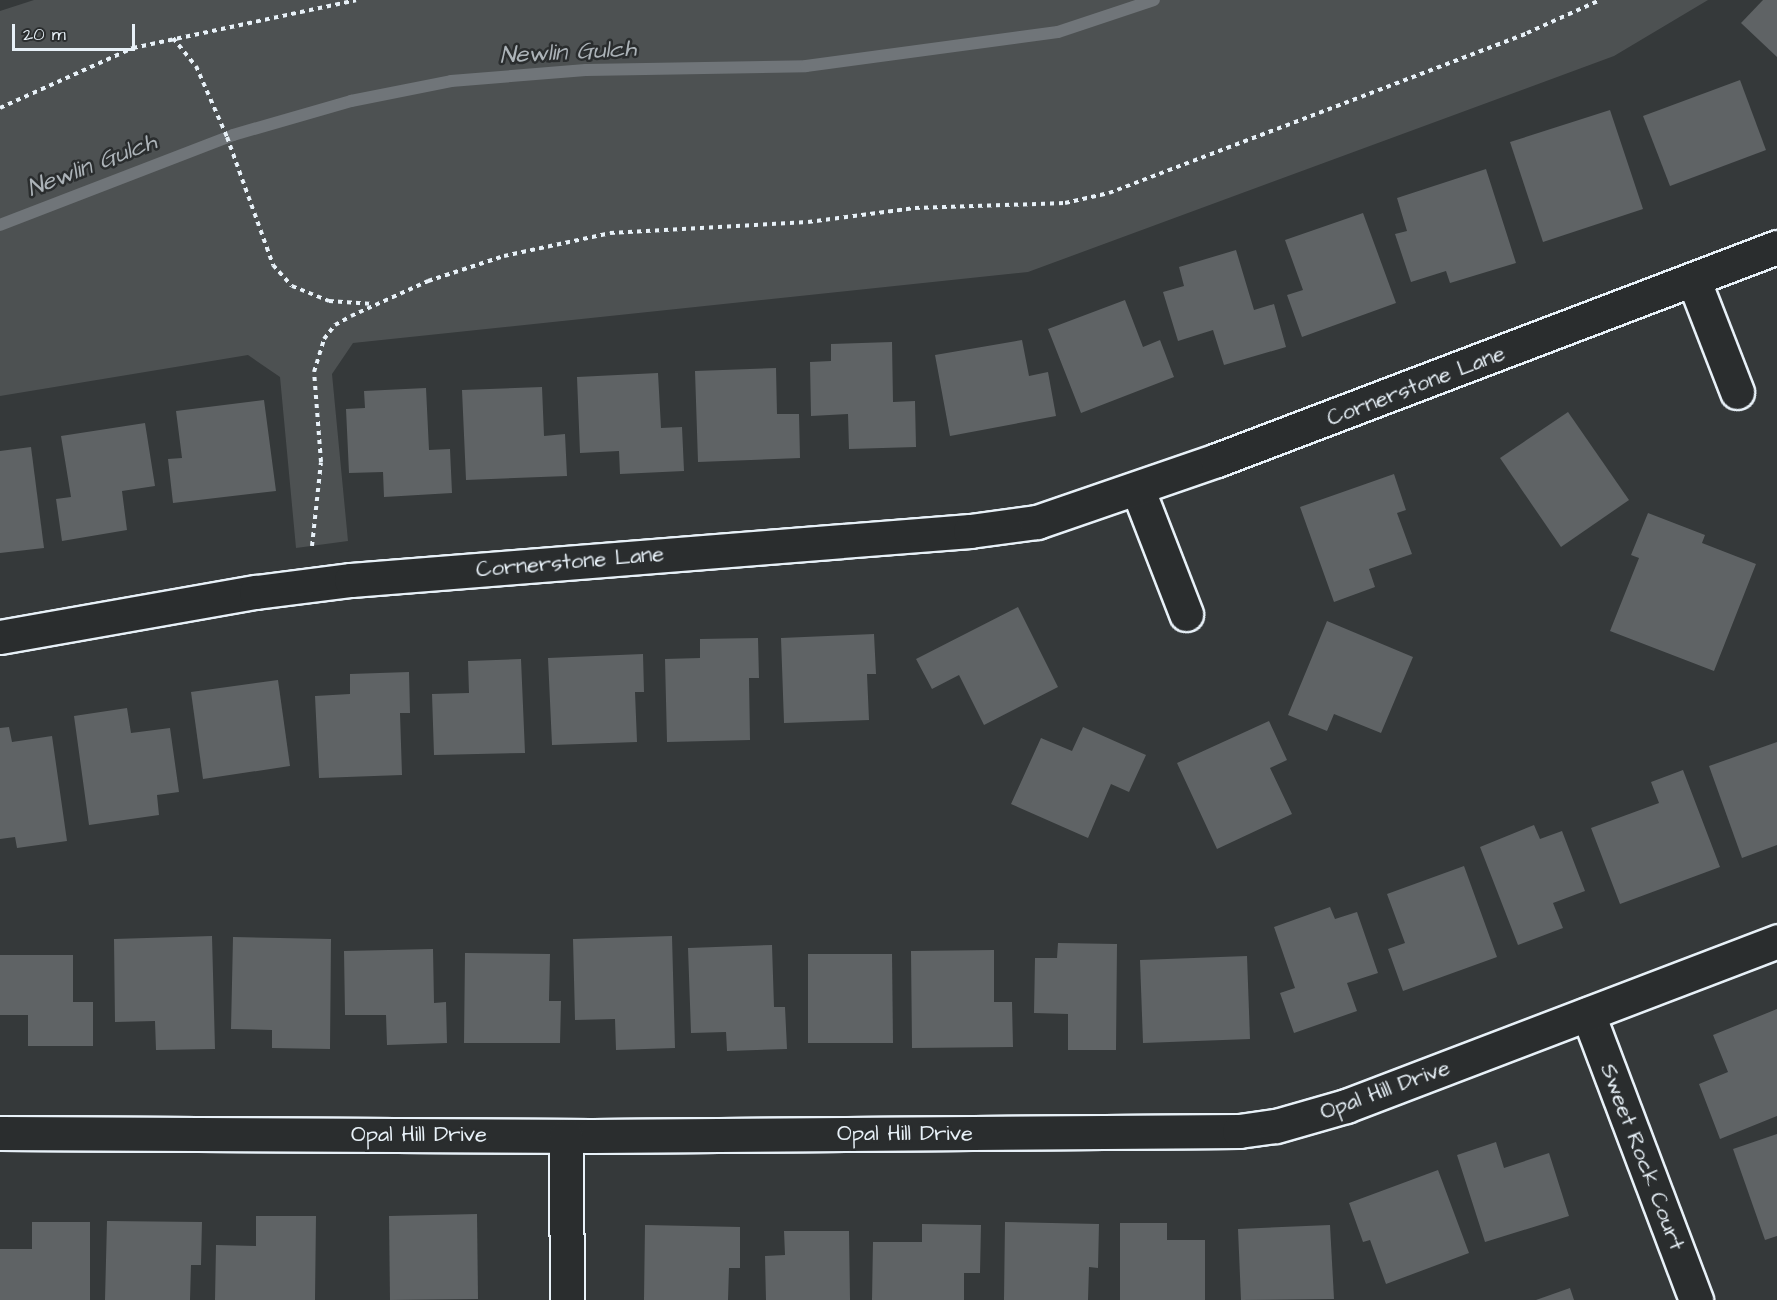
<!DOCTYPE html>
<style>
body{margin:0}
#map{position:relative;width:1777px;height:1300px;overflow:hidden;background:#35393a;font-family:"Architects Daughter",sans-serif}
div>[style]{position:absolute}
.green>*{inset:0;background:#4d5152}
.stream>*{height:12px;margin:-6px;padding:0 6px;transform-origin:6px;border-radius:6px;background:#707579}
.building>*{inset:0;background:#5f6365}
.path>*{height:4px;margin-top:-2px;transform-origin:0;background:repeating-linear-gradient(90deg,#e8f1f8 0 4.5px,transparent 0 9px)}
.roads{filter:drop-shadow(2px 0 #e8f1f8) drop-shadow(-2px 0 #e8f1f8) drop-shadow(0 2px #e8f1f8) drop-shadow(0 -2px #e8f1f8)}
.minor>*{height:33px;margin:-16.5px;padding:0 16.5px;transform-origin:16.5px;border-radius:16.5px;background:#2a2d2e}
span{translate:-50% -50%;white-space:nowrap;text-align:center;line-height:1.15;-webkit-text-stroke:5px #2a2d2e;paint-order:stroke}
.street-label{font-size:22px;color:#e8f1f8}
.water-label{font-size:24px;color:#acb3b8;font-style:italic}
.scale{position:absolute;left:12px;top:24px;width:123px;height:27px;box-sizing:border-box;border:3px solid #e8f1f8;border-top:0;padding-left:8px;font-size:18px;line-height:21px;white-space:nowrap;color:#e8f1f8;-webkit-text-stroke:4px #2a2d2e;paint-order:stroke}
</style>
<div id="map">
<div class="green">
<i style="clip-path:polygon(34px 0,1708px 0,1614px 56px,1028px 272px,353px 343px,332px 374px,348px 541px,296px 548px,280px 377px,248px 355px,0 396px,0 11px)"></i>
</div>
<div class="stream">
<i style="left:0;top:225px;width:250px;rotate:-21.1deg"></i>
<i style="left:233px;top:135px;width:123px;rotate:-16.1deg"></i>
<i style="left:351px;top:101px;width:102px;rotate:-11.3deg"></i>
<i style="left:451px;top:81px;width:135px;rotate:-4.7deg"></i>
<i style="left:586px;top:70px;width:220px;rotate:-1deg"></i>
<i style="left:806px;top:66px;width:254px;rotate:-7.7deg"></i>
<i style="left:1058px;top:32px;width:101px;rotate:-18.4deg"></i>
</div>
<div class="building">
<i style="clip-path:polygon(1763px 0,1777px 0,1777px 57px,1741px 23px)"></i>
<i style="clip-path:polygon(1740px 80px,1766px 150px,1670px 186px,1643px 116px)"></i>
<i style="clip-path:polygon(1610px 110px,1643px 209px,1543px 242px,1510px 142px)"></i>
<i style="clip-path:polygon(1486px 169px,1516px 263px,1450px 283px,1446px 271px,1411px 282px,1395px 234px,1407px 231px,1397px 198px)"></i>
<i style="clip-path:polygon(1363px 213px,1396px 303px,1302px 337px,1287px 295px,1303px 290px,1285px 240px)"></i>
<i style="clip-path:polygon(1236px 250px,1254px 310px,1274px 304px,1286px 347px,1224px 365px,1213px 330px,1178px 341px,1163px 292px,1184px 286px,1179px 267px)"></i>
<i style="clip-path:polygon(1125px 300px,1143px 347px,1160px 340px,1174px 377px,1081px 413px,1048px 329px)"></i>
<i style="clip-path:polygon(1022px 340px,1029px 376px,1048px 372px,1056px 416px,950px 436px,935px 355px)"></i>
<i style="clip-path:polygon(892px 342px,893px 402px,915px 401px,916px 447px,849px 449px,848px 414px,811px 416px,810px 362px,831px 361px,831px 344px)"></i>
<i style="clip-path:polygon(776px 368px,777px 414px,799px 414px,800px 458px,698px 462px,695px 371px)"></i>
<i style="clip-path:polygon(658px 373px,661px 428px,682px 427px,684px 471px,620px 474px,619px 451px,580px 453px,577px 377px)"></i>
<i style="clip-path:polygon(542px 387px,544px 436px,565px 434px,567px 476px,466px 480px,462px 390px)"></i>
<i style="clip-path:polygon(426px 388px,429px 450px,450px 449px,452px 493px,384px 497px,383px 472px,349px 473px,346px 409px,365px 408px,364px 391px)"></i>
<i style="clip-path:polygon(264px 400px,276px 491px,173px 503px,168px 459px,182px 458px,176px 411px)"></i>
<i style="clip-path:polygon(1568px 412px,1629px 500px,1561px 547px,1500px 458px)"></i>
<i style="clip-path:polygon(145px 423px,155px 486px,122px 491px,127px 530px,62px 541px,56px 499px,71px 497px,61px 436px)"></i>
<i style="clip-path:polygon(31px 447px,44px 548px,0 553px,0 451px)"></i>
<i style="clip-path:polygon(1394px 474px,1406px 510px,1397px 513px,1412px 554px,1369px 569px,1375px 587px,1334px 602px,1300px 507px)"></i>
<i style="clip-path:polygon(1648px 513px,1705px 535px,1702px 543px,1756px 564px,1714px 671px,1610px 631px,1639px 558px,1631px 555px)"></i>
<i style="clip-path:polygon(1018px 607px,1058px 687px,984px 725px,959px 675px,932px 689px,916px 659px)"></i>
<i style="clip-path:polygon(1327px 621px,1413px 657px,1381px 733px,1334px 714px,1327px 731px,1288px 715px)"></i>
<i style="clip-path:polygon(874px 634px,876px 674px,867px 674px,869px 720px,784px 723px,781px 638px)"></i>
<i style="clip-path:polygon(758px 638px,759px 678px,749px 678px,750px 740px,667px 742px,665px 659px,700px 658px,700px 639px)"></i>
<i style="clip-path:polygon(643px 654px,644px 692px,635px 692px,637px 742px,552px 745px,548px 658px)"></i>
<i style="clip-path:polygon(521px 659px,525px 753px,434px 755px,432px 694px,469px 693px,468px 661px)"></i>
<i style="clip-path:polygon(409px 672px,410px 713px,400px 713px,402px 775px,319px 778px,315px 696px,350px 694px,350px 674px)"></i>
<i style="clip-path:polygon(278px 680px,290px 766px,203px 779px,191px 692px)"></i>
<i style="clip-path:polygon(127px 708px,131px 733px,170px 728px,179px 792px,157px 795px,159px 815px,89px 825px,74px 716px)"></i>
<i style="clip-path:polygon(1269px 721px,1287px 760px,1270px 768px,1292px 814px,1217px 849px,1177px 763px)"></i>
<i style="clip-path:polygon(9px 727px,12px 742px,52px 736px,67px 841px,17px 848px,15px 837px,0 839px,0 728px)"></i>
<i style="clip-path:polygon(1083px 727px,1146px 755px,1129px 792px,1111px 784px,1088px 838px,1011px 804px,1041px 738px,1072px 751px)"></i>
<i style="clip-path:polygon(1777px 742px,1777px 845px,1742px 858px,1709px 766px)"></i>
<i style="clip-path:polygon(1683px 770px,1720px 867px,1620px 904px,1591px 828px,1659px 803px,1651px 782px)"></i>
<i style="clip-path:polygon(1534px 825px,1540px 839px,1562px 831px,1585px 891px,1553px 903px,1563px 928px,1518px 945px,1480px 847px)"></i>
<i style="clip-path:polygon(1464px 866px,1497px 957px,1403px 991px,1388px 949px,1405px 943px,1387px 894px)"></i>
<i style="clip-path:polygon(1330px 907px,1335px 919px,1357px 912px,1378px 973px,1347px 983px,1357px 1011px,1294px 1033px,1280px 993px,1295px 988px,1274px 927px)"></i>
<i style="clip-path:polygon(212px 936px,215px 1049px,156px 1050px,155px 1021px,115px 1022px,114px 939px)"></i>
<i style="clip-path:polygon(672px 936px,675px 1048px,616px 1050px,615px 1019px,575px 1020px,573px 939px)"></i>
<i style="clip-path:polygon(233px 937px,331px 939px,330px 1049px,272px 1048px,272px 1030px,231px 1029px)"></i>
<i style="clip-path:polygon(1058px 943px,1117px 944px,1116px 1050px,1068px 1050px,1068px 1014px,1034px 1013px,1035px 958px,1057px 958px)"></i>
<i style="clip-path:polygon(772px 945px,774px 1007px,785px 1007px,787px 1049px,727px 1051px,726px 1032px,691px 1033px,688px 948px)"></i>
<i style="clip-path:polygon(433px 949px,434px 1003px,446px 1002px,447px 1043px,387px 1045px,386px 1015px,345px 1015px,344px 951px)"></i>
<i style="clip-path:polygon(994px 950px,994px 1002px,1012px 1002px,1013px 1047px,912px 1048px,911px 951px)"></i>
<i style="clip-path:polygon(465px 953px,550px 954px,549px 1001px,561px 1001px,560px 1043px,464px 1043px)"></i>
<i style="clip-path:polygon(808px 954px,892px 954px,893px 1043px,808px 1043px)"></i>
<i style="clip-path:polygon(0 955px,73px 955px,73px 1002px,93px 1002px,93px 1046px,28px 1046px,28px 1015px,0 1015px)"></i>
<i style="clip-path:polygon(1247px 956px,1250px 1039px,1143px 1043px,1140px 960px)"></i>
<i style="clip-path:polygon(1777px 1009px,1777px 1116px,1720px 1139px,1699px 1084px,1728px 1072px,1713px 1035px)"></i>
<i style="clip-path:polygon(1777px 1134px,1777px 1236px,1765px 1240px,1733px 1149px)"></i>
<i style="clip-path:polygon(1496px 1142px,1504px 1168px,1549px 1153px,1569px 1216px,1485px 1242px,1457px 1155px)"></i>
<i style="clip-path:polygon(1438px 1170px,1469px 1253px,1386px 1284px,1370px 1240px,1363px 1242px,1349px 1203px)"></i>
<i style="clip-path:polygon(477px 1214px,478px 1299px,390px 1300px,389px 1216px)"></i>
<i style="clip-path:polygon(256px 1216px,316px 1216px,315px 1300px,215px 1300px,216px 1245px,256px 1246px)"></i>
<i style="clip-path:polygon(107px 1221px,202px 1222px,201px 1265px,191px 1265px,190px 1300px,105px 1300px)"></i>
<i style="clip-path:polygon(32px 1222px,90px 1222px,90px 1300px,0 1300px,0 1249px,32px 1249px)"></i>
<i style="clip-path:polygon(1005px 1222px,1099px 1224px,1098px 1268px,1089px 1267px,1088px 1300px,1004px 1300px)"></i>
<i style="clip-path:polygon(1120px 1223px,1167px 1223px,1167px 1240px,1205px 1240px,1205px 1300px,1120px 1300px)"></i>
<i style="clip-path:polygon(922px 1224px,981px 1225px,980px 1273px,964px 1273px,964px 1300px,872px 1300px,873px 1242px,922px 1242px)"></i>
<i style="clip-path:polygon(645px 1225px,740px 1227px,740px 1268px,729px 1268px,728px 1300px,644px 1300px)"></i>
<i style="clip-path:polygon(1330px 1225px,1334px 1299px,1241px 1300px,1238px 1229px)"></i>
<i style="clip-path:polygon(784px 1231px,849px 1231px,850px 1300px,766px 1300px,765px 1256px,785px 1255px)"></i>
<i style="clip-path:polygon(1570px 1288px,1574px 1300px,1536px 1300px)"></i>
</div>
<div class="path">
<i style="left:173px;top:38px;width:36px;rotate:51deg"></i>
<i style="left:196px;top:66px;width:77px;rotate:66.4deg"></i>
<i style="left:227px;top:137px;width:136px;rotate:70.2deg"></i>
<i style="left:273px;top:265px;width:28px;rotate:48deg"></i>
<i style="left:292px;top:286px;width:40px;rotate:22deg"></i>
<i style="left:329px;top:301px;width:44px;rotate:3.9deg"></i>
<i style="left:0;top:108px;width:146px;rotate:-24.3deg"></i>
<i style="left:133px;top:48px;width:228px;rotate:-12.1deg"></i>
<i style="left:312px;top:546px;width:84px;rotate:-83.9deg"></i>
<i style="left:321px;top:462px;width:90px;rotate:-94.4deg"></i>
<i style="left:314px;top:372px;width:34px;rotate:-73deg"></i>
<i style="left:324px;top:339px;width:18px;rotate:-52deg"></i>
<i style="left:335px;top:325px;width:18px;rotate:-29deg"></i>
<i style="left:351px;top:316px;width:85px;rotate:-24.4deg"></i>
<i style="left:428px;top:281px;width:80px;rotate:-18.2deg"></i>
<i style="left:504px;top:256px;width:108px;rotate:-12.2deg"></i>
<i style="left:610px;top:233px;width:198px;rotate:-3.2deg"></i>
<i style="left:808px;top:222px;width:108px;rotate:-7.5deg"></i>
<i style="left:915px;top:208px;width:150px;rotate:-1.9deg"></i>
<i style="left:1065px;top:203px;width:45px;rotate:-12.8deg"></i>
<i style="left:1109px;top:193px;width:448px;rotate:-20.9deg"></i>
<i style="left:1527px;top:33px;width:80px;rotate:-24.3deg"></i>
</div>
<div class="roads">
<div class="minor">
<i style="left:1694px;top:281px;width:119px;rotate:68.8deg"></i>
<i style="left:1138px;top:490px;width:133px;rotate:68.8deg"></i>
<i style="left:0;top:637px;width:260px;rotate:-10deg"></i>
<i style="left:256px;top:592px;width:96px;rotate:-7.2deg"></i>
<i style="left:351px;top:580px;width:621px;rotate:-4.53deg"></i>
<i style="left:970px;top:531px;width:68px;rotate:-7.7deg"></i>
<i style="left:1037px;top:522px;width:190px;rotate:-19deg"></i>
<i style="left:1217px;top:460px;width:599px;rotate:-20.82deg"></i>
<i style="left:1588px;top:1014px;width:306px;rotate:69.3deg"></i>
<i style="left:0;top:1133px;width:592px;rotate:0.29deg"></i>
<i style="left:592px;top:1136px;width:647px;rotate:-0.44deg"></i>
<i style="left:1239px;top:1131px;width:37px;rotate:-8deg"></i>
<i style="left:1276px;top:1126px;width:73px;rotate:-15.9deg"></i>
<i style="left:1346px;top:1106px;width:462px;rotate:-20.9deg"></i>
<i style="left:566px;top:1136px;width:164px;rotate:89.7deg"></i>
</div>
</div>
<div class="street-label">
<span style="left:1416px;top:386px;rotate:-21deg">Cornerstone Lane</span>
<span style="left:570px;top:562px;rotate:-5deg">Cornerstone Lane</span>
<span style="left:1385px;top:1090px;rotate:-20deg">Opal Hill Drive</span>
<span style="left:905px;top:1134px">Opal Hill Drive</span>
<span style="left:419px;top:1135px">Opal Hill Drive</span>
<span style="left:1642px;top:1157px;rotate:69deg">Sweet Rock Court</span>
</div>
<div class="water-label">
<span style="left:568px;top:53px;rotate:-3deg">Newlin Gulch</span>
<span style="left:92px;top:166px;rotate:-21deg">Newlin Gulch</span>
</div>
<div class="scale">20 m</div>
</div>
